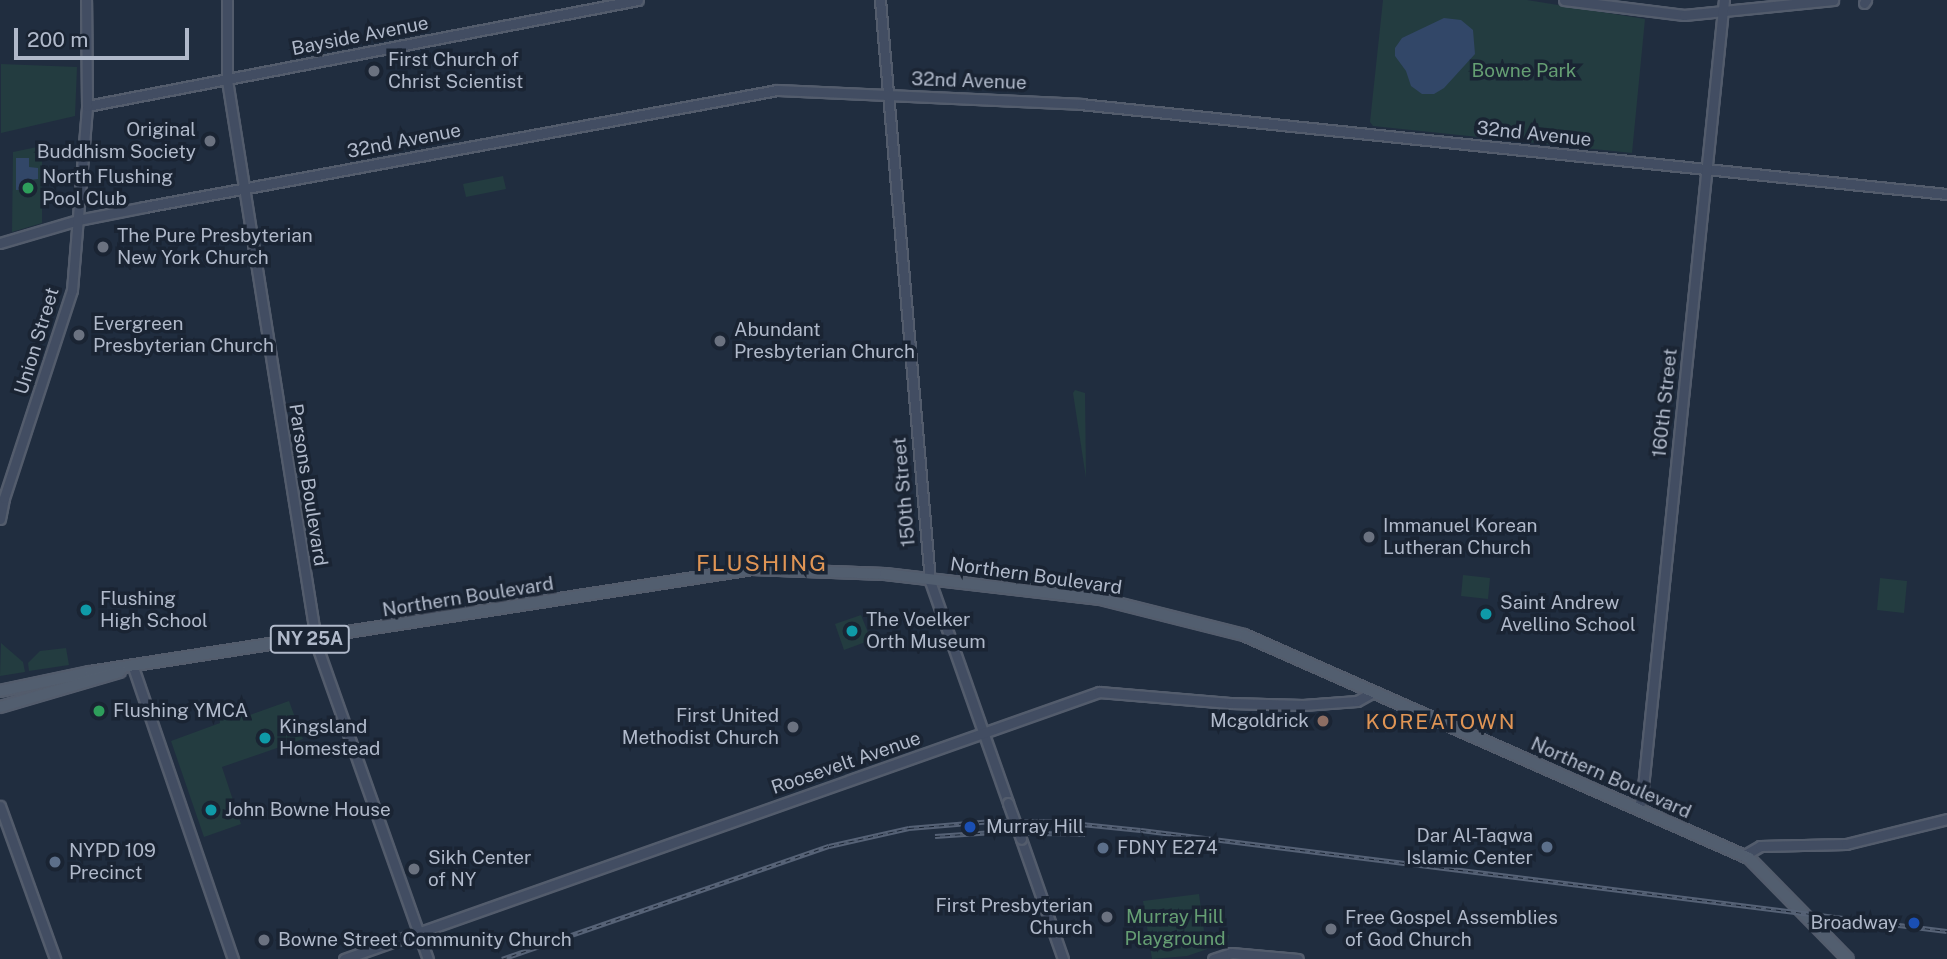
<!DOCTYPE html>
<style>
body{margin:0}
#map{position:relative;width:1947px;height:959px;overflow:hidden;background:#202d3f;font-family:"Public Sans",sans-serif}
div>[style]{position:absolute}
.green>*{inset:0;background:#233c40}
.water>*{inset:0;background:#324768}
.roads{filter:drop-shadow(2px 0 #535c6c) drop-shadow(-2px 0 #535c6c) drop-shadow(0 2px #535c6c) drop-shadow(0 -2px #535c6c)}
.secondary>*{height:9px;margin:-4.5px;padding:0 4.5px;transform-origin:4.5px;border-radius:4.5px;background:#424d62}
.primary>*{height:10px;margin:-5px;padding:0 5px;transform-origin:5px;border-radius:5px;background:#525e6f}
.rail>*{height:4.5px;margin-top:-2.25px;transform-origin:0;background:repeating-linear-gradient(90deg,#1a2433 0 5px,#566276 0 10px);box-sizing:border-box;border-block:2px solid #566276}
.bridges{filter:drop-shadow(2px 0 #535c6c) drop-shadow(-2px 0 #535c6c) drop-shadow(0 2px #535c6c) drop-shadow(0 -2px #535c6c)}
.secondary-bridge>*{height:9px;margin:-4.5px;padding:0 4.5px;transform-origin:4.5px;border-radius:4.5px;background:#424d62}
.dots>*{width:19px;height:19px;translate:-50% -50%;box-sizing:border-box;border:4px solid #1a2433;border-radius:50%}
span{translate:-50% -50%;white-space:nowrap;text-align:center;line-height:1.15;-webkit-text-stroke:7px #1a2433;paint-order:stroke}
.shield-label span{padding:2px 5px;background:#1a2433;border:2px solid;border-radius:5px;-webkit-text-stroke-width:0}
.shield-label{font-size:18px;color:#b0b9ca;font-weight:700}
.street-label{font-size:19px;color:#b0b9ca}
.poi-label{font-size:19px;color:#b0b9ca}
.left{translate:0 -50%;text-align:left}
.right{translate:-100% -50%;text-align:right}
.park-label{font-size:19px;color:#659e73}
.neighbourhood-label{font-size:21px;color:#e09555;letter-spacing:2px}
.quarter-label{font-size:23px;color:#e09555;letter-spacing:2px}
.scale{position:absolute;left:14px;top:28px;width:175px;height:32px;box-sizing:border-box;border:4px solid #b0b9ca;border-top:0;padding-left:9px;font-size:21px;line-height:24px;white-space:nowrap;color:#b0b9ca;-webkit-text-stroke:5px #1a2433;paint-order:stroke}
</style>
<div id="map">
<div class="green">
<i style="clip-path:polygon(1383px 0,1527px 0,1645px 19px,1632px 153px,1373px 126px,1370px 122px)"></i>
<i style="clip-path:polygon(1px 64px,77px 67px,75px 116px,1px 133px)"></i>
<i style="clip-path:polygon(47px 145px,47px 151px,42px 153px,42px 223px,12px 232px,13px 152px)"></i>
<i style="clip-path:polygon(503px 176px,506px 189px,466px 197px,463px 184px)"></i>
<i style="clip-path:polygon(1075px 390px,1085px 393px,1086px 478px,1073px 393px)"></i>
<i style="clip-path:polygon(1463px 575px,1490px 578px,1488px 599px,1461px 596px)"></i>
<i style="clip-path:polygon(1880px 578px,1907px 581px,1904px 613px,1877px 610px)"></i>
<i style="clip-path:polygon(861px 615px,871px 640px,844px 650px,835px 624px)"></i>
<i style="clip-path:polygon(1px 643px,23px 662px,25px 672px,0 676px)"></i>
<i style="clip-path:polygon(66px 648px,69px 665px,29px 671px,28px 663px,40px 651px)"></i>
<i style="clip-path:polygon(289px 701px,303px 739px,222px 767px,241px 824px,204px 837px,171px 741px,220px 723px,219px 717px,244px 708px,247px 716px)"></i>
<i style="clip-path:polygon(1199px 894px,1204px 931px,1229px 935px,1228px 942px,1187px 956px,1152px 959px,1143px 901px)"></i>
</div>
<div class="water">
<i style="clip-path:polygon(1444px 18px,1461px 20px,1473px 30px,1475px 54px,1444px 88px,1434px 94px,1422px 94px,1411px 86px,1406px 71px,1395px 56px,1395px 48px,1402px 38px)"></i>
<i style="clip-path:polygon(16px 158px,29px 158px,29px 167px,38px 168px,38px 179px,29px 180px,29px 189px,16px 190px)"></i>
</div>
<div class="roads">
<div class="secondary">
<i style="left:227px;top:0;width:80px;rotate:90deg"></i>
<i style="left:227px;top:80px;width:573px;rotate:80.97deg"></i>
<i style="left:317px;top:646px;width:332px;rotate:70.5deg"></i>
<i style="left:880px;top:0;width:583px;rotate:85.08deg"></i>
<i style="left:930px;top:581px;width:235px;rotate:70.6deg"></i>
<i style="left:1564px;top:0;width:121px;rotate:7.1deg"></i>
<i style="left:1684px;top:15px;width:150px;rotate:-5.7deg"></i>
<i style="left:1864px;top:3px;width:4px;rotate:-56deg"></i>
<i style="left:87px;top:106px;width:561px;rotate:-10.89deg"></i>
<i style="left:0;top:243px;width:81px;rotate:-16.4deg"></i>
<i style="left:78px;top:220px;width:67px;rotate:-11.1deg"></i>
<i style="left:144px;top:207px;width:644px;rotate:-10.47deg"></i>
<i style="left:777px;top:90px;width:303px;rotate:2.6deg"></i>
<i style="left:1080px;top:104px;width:872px;rotate:5.93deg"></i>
<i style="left:0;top:519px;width:21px;rotate:-79deg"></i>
<i style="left:4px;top:498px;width:219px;rotate:-71.9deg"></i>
<i style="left:72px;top:290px;width:185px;rotate:-85.3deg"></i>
<i style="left:87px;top:106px;width:106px;rotate:-90.5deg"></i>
<i style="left:133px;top:667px;width:309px;rotate:71.1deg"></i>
<i style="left:0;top:806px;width:163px;rotate:70.2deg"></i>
<i style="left:1638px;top:809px;width:13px;rotate:-72deg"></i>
<i style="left:1642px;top:797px;width:801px;rotate:-84.13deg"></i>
<i style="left:1021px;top:839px;width:127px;rotate:70.7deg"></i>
<i style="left:1743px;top:856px;width:20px;rotate:-30deg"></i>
<i style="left:1760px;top:846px;width:86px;rotate:-1.3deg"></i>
<i style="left:1846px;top:844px;width:104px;rotate:-13.9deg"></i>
<i style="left:344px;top:959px;width:801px;rotate:-19.48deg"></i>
<i style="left:1099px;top:692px;width:131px;rotate:4.8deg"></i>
<i style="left:1230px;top:703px;width:73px;rotate:1.6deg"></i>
<i style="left:1303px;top:705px;width:54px;rotate:-4.2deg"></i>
<i style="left:1357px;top:701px;width:18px;rotate:-29deg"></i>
<i style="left:1213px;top:959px;width:19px;rotate:-18deg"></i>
<i style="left:1231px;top:953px;width:67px;rotate:5.1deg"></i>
</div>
<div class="primary">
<i style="left:0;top:691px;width:92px;rotate:-11.9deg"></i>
<i style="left:90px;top:672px;width:670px;rotate:-8.84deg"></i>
<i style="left:752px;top:569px;width:133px;rotate:2.2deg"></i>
<i style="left:885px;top:574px;width:217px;rotate:6.6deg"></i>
<i style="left:1101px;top:599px;width:147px;rotate:14.1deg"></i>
<i style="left:1244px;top:635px;width:552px;rotate:23.83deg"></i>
<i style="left:1749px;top:858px;width:141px;rotate:45.6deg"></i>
<i style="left:0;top:707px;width:125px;rotate:-16.3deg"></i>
</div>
</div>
<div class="rail">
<i style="left:935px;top:836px;width:59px;rotate:-3.9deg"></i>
<i style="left:994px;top:832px;width:91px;rotate:1.3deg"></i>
<i style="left:502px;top:959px;width:346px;rotate:-19.1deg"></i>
<i style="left:829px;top:846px;width:82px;rotate:-12.7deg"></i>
<i style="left:909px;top:828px;width:84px;rotate:-4.8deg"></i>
<i style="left:993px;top:821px;width:59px"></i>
<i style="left:1052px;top:821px;width:89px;rotate:5.8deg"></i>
<i style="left:1141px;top:830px;width:812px;rotate:7.14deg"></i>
</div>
<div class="bridges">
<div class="secondary-bridge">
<i style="left:1008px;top:803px;width:38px;rotate:70deg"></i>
</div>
</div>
<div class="dots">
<i style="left:374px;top:71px;background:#6b7280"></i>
<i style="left:210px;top:141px;background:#6b7280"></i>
<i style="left:28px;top:188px;background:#2e9e5b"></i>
<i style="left:103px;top:247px;background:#6b7280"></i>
<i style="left:79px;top:335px;background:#6b7280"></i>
<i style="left:720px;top:341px;background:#6b7280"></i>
<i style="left:1369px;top:537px;background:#6b7280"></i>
<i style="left:86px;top:610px;background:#0f9aa8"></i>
<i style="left:1486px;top:614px;background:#0f9aa8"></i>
<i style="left:852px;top:631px;background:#0f9aa8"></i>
<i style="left:99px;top:711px;background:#2e9e5b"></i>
<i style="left:1323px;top:721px;background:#8d6e63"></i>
<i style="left:793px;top:727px;background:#6b7280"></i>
<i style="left:265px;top:738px;background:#0f9aa8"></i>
<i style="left:211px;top:810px;background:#0f9aa8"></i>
<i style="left:970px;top:827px;background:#1a4fb4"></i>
<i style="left:1547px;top:847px;background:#5c6f8a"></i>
<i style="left:1103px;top:848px;background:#5c6f8a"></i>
<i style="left:55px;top:862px;background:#5c6f8a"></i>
<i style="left:414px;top:869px;background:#6b7280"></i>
<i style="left:1107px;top:917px;background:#6b7280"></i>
<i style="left:1914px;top:923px;background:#1a4fb4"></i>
<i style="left:1331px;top:929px;background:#6b7280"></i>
<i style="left:264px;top:940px;background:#6b7280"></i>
</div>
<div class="shield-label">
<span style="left:310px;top:639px">NY 25A</span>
</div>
<div class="street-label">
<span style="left:360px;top:36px;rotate:-11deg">Bayside Avenue</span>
<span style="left:969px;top:81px;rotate:2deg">32nd Avenue</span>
<span style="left:1534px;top:134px;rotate:6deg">32nd Avenue</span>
<span style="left:404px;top:141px;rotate:-11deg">32nd Avenue</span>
<span style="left:37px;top:341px;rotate:-73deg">Union Street</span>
<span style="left:1665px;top:403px;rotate:-84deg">160th Street</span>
<span style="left:308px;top:485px;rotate:81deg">Parsons Boulevard</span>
<span style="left:904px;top:492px;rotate:-95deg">150th Street</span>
<span style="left:1036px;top:576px;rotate:8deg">Northern Boulevard</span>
<span style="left:468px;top:597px;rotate:-9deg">Northern Boulevard</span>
<span style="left:846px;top:763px;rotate:-19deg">Roosevelt Avenue</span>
<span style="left:1611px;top:778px;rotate:24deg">Northern Boulevard</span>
</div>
<div class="poi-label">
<span class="left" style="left:388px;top:71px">First Church of<br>Christ Scientist</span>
<span class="right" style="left:196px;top:141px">Original<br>Buddhism Society</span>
<span class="left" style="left:42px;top:188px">North Flushing<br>Pool Club</span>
<span class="left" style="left:117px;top:247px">The Pure Presbyterian<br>New York Church</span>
<span class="left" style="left:93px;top:335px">Evergreen<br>Presbyterian Church</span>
<span class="left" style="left:734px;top:341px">Abundant<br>Presbyterian Church</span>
<span class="left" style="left:1383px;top:537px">Immanuel Korean<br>Lutheran Church</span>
<span class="left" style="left:100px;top:610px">Flushing<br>High School</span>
<span class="left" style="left:1500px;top:614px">Saint Andrew<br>Avellino School</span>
<span class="left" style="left:866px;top:631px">The Voelker<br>Orth Museum</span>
<span class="left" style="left:113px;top:711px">Flushing YMCA</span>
<span class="right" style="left:779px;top:727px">First United<br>Methodist Church</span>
<span class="right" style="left:1309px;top:721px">Mcgoldrick</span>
<span class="left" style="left:279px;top:738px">Kingsland<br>Homestead</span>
<span class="left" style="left:225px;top:810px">John Bowne House</span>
<span class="left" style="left:986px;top:827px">Murray Hill</span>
<span class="right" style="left:1533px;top:847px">Dar Al-Taqwa<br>Islamic Center</span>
<span class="left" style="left:1117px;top:848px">FDNY E274</span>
<span class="left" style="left:69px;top:862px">NYPD 109<br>Precinct</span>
<span class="left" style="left:428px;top:869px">Sikh Center<br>of NY</span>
<span class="right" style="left:1093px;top:917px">First Presbyterian<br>Church</span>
<span class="left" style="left:1345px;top:929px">Free Gospel Assemblies<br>of God Church</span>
<span class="right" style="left:1898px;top:923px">Broadway</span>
<span class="left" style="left:278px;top:940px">Bowne Street Community Church</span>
</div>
<div class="park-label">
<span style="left:1524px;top:71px">Bowne Park</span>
<span style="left:1175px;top:928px">Murray Hill<br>Playground</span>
</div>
<div class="neighbourhood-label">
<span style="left:1441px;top:722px">KOREATOWN</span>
</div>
<div class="quarter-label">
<span style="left:762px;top:563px">FLUSHING</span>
</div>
<div class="scale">200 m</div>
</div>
